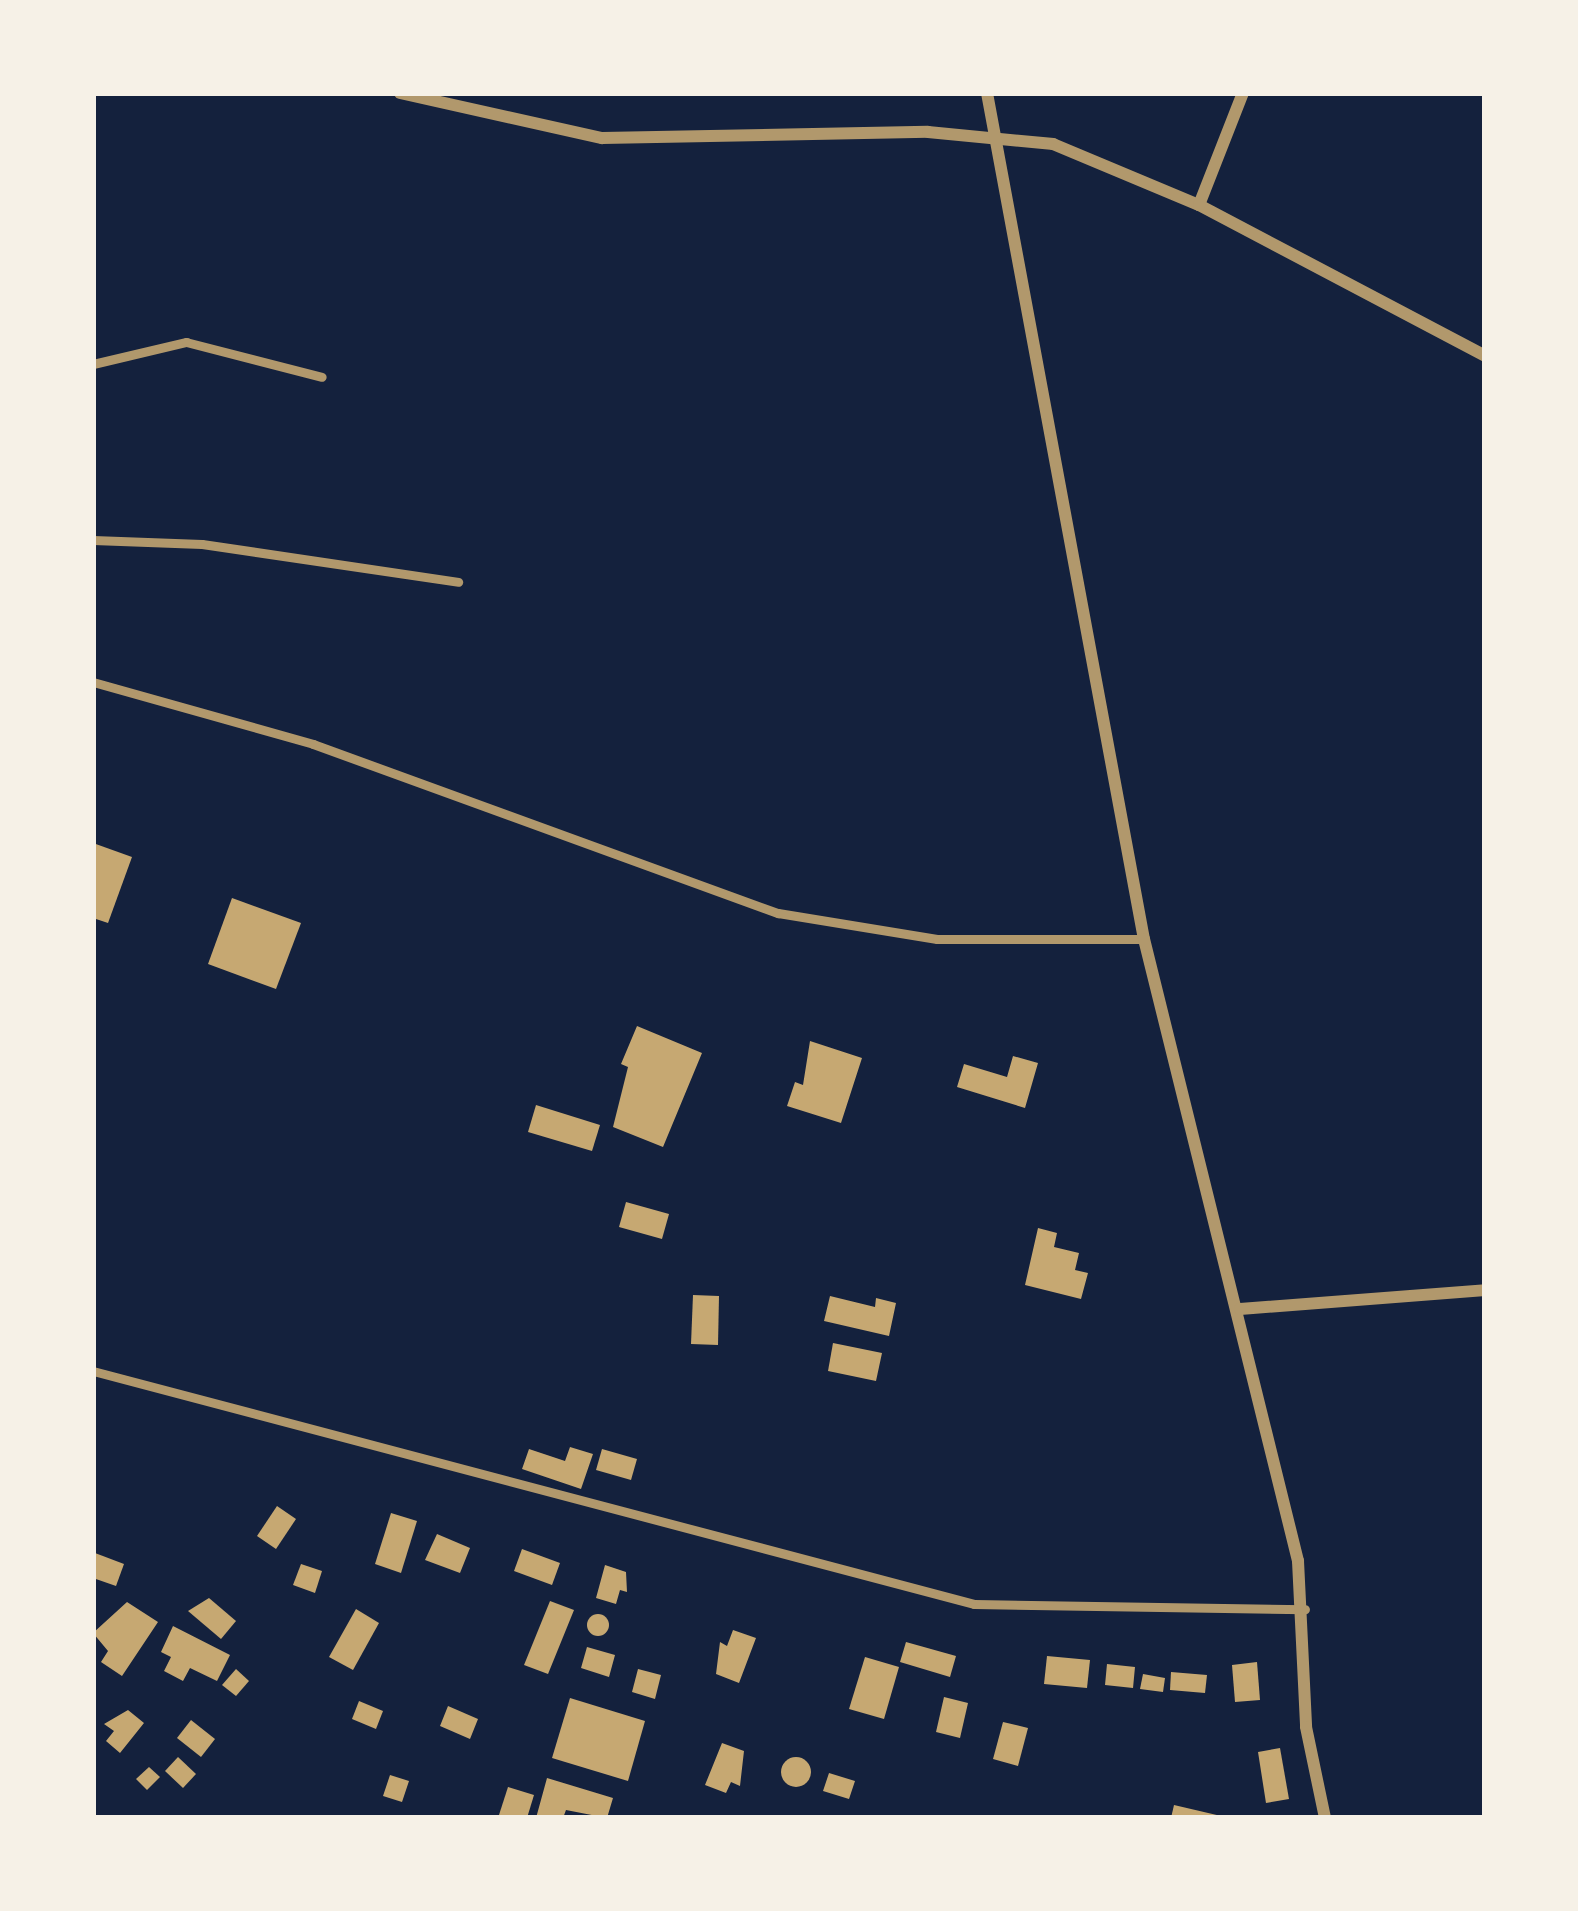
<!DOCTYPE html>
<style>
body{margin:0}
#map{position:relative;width:1578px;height:1911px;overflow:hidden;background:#14213d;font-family:Roboto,sans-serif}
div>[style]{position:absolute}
.building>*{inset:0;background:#c6a872}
.round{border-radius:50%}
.service>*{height:9px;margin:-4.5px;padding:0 4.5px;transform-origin:4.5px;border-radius:4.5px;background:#b1986c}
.minor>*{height:12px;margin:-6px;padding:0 6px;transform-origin:6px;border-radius:6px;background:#b1986c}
span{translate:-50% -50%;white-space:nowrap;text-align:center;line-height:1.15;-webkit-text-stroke:10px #f6f1e7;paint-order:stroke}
.frame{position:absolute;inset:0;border:96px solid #f6f1e7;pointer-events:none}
</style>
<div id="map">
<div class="building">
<i style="clip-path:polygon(93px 843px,132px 857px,108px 923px,93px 918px)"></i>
<i style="clip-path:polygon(232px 898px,301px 923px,276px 989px,208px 964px)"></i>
<i style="clip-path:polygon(637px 1026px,702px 1053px,663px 1147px,613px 1127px,628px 1067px,621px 1064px)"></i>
<i style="clip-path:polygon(810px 1041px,862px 1058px,841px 1123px,787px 1106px,795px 1082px,803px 1085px)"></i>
<i style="clip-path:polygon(1013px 1056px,1038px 1063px,1025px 1108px,957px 1087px,964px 1064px,1007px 1077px)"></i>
<i style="clip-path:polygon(536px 1105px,600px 1125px,592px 1151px,528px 1132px)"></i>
<i style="clip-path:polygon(626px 1202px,669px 1214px,662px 1239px,619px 1227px)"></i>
<i style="clip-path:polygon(1038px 1228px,1057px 1233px,1054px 1247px,1079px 1253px,1075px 1270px,1088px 1273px,1081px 1299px,1025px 1285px)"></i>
<i style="clip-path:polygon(693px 1295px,719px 1296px,718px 1345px,691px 1344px)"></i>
<i style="clip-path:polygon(830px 1296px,875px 1307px,876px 1298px,896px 1303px,889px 1336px,824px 1321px)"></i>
<i style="clip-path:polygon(833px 1343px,882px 1353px,876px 1381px,828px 1371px)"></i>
<i style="clip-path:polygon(570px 1447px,593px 1454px,581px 1489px,522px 1469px,529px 1449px,565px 1461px)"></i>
<i style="clip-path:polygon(602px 1449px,637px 1459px,631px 1480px,596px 1470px)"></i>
<i style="clip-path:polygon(277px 1506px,296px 1519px,276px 1549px,257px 1536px)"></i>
<i style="clip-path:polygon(391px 1513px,417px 1521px,401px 1573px,375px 1564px)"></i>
<i style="clip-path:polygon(437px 1534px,470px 1548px,460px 1573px,425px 1560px)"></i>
<i style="clip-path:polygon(522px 1549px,560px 1563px,552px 1585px,514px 1571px)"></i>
<i style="clip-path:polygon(95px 1553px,124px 1564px,116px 1586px,93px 1578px)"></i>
<i style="clip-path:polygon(301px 1564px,322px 1571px,315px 1593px,293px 1585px)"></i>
<i style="clip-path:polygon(605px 1565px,626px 1572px,627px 1592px,620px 1590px,616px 1604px,596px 1598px)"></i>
<i style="clip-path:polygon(209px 1598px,236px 1621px,221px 1639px,188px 1611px)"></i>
<i style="clip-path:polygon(550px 1601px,574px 1610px,548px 1674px,524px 1665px)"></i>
<i style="clip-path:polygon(127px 1602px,158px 1622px,122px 1676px,101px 1662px,108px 1651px,93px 1633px)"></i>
<i style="clip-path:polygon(356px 1609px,379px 1623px,353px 1670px,329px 1657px)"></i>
<i class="round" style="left:587px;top:1614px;width:22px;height:22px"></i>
<i style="clip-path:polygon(173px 1626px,230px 1655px,217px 1681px,190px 1668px,183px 1681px,164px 1671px,171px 1657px,161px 1652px)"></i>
<i style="clip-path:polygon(733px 1630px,756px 1638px,739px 1683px,716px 1674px,720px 1642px,727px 1646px)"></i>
<i style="clip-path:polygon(906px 1642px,956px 1656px,950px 1677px,900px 1662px)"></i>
<i style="clip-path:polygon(587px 1647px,615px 1655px,609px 1677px,581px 1668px)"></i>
<i style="clip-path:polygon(1047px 1656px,1090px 1660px,1087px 1688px,1044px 1684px)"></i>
<i style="clip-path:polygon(865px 1657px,899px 1667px,884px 1719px,849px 1709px)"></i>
<i style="clip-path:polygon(1257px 1662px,1260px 1700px,1235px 1702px,1232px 1665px)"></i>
<i style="clip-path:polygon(1107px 1664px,1135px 1667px,1133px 1688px,1105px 1685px)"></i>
<i style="clip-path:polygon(236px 1669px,249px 1681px,236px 1696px,222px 1685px)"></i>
<i style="clip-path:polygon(638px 1669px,661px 1675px,655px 1699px,632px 1692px)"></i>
<i style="clip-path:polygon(1171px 1672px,1207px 1675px,1205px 1693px,1170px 1690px)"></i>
<i style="clip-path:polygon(1143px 1674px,1165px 1678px,1163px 1692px,1140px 1689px)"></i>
<i style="clip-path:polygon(944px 1697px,968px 1703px,960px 1738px,936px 1732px)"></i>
<i style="clip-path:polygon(570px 1698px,645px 1721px,628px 1781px,552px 1758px)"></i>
<i style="clip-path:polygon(359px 1701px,383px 1711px,376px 1729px,352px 1719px)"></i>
<i style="clip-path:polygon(448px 1706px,478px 1719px,470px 1739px,440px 1726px)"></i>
<i style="clip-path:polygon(128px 1710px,144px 1723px,120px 1753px,106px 1741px,114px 1731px,104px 1724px)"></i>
<i style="clip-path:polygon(191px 1720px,215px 1739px,201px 1757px,177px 1738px)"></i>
<i style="clip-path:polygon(1003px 1722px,1028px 1728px,1018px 1766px,993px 1759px)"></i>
<i style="clip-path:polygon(722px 1743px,744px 1751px,740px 1786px,731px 1782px,726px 1793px,705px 1785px)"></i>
<i style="clip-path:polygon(1280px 1748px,1289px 1799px,1266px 1803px,1258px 1752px)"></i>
<i class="round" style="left:781px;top:1757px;width:30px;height:30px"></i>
<i style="clip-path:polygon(178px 1757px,196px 1774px,183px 1788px,165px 1771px)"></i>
<i style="clip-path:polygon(149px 1767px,160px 1777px,147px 1790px,136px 1779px)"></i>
<i style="clip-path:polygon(829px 1773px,855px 1781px,849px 1799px,823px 1791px)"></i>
<i style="clip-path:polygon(390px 1775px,409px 1781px,402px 1802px,383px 1796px)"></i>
<i style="clip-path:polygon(547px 1778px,613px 1798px,607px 1818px,566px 1810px,563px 1818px,536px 1818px)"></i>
<i style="clip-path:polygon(508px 1787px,534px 1795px,527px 1818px,498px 1818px)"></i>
<i style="clip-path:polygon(1174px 1805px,1221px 1816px,1220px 1818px,1171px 1818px)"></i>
</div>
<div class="service">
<i style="left:93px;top:364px;width:96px;rotate:-13.3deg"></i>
<i style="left:186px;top:342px;width:140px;rotate:14.4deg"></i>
<i style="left:93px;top:540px;width:109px;rotate:2.1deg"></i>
<i style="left:202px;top:544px;width:259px;rotate:8.4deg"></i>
<i style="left:93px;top:682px;width:229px;rotate:15.7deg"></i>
<i style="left:313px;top:744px;width:495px;rotate:20deg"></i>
<i style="left:778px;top:913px;width:161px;rotate:9.3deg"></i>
<i style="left:937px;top:939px;width:207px"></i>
<i style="left:93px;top:1371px;width:911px;rotate:14.81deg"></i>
<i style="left:974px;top:1604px;width:331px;rotate:0.9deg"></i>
</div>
<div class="minor">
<i style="left:400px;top:93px;width:207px;rotate:12.6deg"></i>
<i style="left:602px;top:138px;width:326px;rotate:-1.1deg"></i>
<i style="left:928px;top:132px;width:126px;rotate:5.5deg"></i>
<i style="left:1053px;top:144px;width:158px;rotate:22.7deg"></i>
<i style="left:1199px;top:205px;width:323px;rotate:27.8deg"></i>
<i style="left:987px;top:93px;width:860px;rotate:79.49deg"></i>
<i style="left:1144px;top:939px;width:641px;rotate:76.09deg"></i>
<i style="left:1298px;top:1561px;width:166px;rotate:87.2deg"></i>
<i style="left:1306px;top:1727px;width:93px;rotate:78.2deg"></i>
<i style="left:1199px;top:205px;width:120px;rotate:-68.6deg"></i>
<i style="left:1240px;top:1309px;width:246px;rotate:-4.4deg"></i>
</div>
<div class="frame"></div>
</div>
